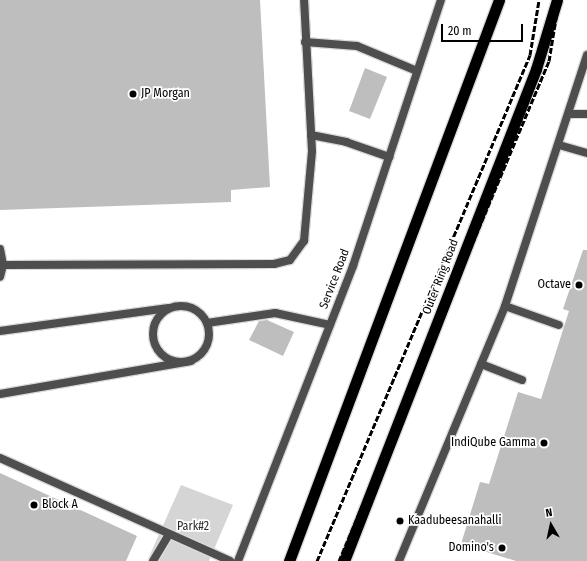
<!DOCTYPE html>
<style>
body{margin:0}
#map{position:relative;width:587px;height:561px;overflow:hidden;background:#fff;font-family:"Fira Sans Condensed",sans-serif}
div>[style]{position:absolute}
.green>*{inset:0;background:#d5d5d5}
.building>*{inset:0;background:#bebebe}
.roads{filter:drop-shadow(1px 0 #dbdbdb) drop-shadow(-1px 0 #dbdbdb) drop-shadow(0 1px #dbdbdb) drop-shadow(0 -1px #dbdbdb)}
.service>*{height:8px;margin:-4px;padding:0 4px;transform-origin:4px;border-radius:4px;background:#4e4e4e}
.service>.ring{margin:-4px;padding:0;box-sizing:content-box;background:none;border:8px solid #4e4e4e;border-radius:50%}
.tertiary>*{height:8px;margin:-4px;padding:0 4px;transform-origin:4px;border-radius:4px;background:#4e4e4e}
.trunk>*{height:11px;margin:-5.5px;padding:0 5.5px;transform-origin:5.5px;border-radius:5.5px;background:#000}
.rail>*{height:3px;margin-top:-1.5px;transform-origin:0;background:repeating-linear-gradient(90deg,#000 0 6px,transparent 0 8px)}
.dots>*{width:11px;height:11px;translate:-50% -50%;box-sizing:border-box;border:2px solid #fff;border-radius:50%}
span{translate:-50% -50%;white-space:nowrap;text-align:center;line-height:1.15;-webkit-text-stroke:3.5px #fff;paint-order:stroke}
.poi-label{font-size:12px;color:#000}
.left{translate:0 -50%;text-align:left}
.right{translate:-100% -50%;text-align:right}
.street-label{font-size:12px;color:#000}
.park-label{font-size:12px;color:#2c2c2c}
.north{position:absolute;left:531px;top:505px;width:40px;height:40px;-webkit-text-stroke:3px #fff;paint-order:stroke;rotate:351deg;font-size:11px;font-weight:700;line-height:16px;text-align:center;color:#000}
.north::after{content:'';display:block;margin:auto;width:14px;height:18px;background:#000;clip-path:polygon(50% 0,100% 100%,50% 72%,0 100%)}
.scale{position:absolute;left:441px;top:24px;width:82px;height:18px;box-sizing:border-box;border:2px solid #000;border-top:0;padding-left:5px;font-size:12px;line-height:14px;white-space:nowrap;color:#000;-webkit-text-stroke:3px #fff;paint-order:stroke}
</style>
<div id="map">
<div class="green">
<i style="clip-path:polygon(181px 485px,233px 505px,209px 561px,159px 561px,149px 557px)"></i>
</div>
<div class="building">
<i style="clip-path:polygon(0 0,260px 0,270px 187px,231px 190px,231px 202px,0 210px)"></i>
<i style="clip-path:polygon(365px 68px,387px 77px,370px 119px,349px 111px)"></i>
<i style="clip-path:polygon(583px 250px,587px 250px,587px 561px,516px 561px,461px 544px,480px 482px,489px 484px,518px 392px,541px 399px,569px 311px,563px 309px)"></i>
<i style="clip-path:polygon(267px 320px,294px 332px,283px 356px,249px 340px,259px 321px)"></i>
<i style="clip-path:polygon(0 473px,137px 536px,126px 561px,0 561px)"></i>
</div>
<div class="roads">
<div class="service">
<i style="left:305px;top:42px;width:52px;rotate:4.4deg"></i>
<i style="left:357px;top:46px;width:65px;rotate:22.6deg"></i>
<i style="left:569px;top:114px;width:18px"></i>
<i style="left:311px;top:135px;width:36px;rotate:11deg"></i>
<i style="left:346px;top:142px;width:46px;rotate:19.2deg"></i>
<i style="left:559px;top:145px;width:29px;rotate:16deg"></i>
<i style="left:0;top:249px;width:16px;rotate:79deg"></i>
<i style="left:3px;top:265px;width:12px;rotate:104deg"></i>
<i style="left:3px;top:265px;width:271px;rotate:-0.2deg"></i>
<i style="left:274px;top:264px;width:16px;rotate:-14deg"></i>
<i style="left:290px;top:260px;width:24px;rotate:-54deg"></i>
<i style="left:304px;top:241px;width:90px;rotate:-84.9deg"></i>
<i style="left:312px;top:151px;width:151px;rotate:-93deg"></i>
<i class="ring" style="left:153px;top:306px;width:48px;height:48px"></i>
<i style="left:505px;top:306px;width:57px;rotate:19.4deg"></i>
<i style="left:207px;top:323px;width:69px;rotate:-8.4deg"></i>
<i style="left:275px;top:313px;width:56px;rotate:12.3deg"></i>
<i style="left:0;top:331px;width:170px;rotate:-7.8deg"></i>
<i style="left:481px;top:364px;width:44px;rotate:21.3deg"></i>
<i style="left:0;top:394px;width:194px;rotate:-9.8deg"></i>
<i style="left:0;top:458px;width:252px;rotate:24.1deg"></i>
<i style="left:153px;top:561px;width:31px;rotate:-59deg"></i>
</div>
<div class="tertiary">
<i style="left:238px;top:561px;width:317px;rotate:-68.7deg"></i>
<i style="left:353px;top:266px;width:280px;rotate:-71.7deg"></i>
<i style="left:399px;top:561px;width:276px;rotate:-67.4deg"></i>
<i style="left:505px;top:306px;width:264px;rotate:-71.9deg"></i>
</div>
<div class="trunk">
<i style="left:289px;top:561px;width:599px;rotate:-69.48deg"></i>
<i style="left:344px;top:561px;width:528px;rotate:-68.68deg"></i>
<i style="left:536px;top:69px;width:72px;rotate:-73.1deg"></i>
</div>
</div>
<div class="rail">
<i style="left:317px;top:561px;width:549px;rotate:-67.17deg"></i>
<i style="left:530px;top:55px;width:56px;rotate:-80.7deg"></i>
<i style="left:339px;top:561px;width:542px;rotate:-67.22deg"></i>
<i style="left:549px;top:61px;width:62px;rotate:-80.7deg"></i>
</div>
<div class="dots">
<i style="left:133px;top:94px;background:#000"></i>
<i style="left:579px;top:285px;background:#000"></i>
<i style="left:544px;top:443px;background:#000"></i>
<i style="left:34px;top:505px;background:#000"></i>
<i style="left:400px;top:521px;background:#000"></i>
<i style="left:502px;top:548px;background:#000"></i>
</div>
<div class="poi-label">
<span class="left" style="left:141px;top:94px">JP Morgan</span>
<span class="right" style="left:571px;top:285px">Octave</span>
<span class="right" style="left:536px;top:443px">IndiQube Gamma</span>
<span class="left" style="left:42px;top:505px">Block A</span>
<span class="left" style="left:408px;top:521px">Kaadubeesanahalli</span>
<span class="right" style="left:494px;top:548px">Domino's</span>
</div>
<div class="street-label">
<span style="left:441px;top:277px;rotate:-69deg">Outer Ring Road</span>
<span style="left:335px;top:279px;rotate:-69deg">Service Road</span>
</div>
<div class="park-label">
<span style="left:193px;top:527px">Park#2</span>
</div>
<div class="north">N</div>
<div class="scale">20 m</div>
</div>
